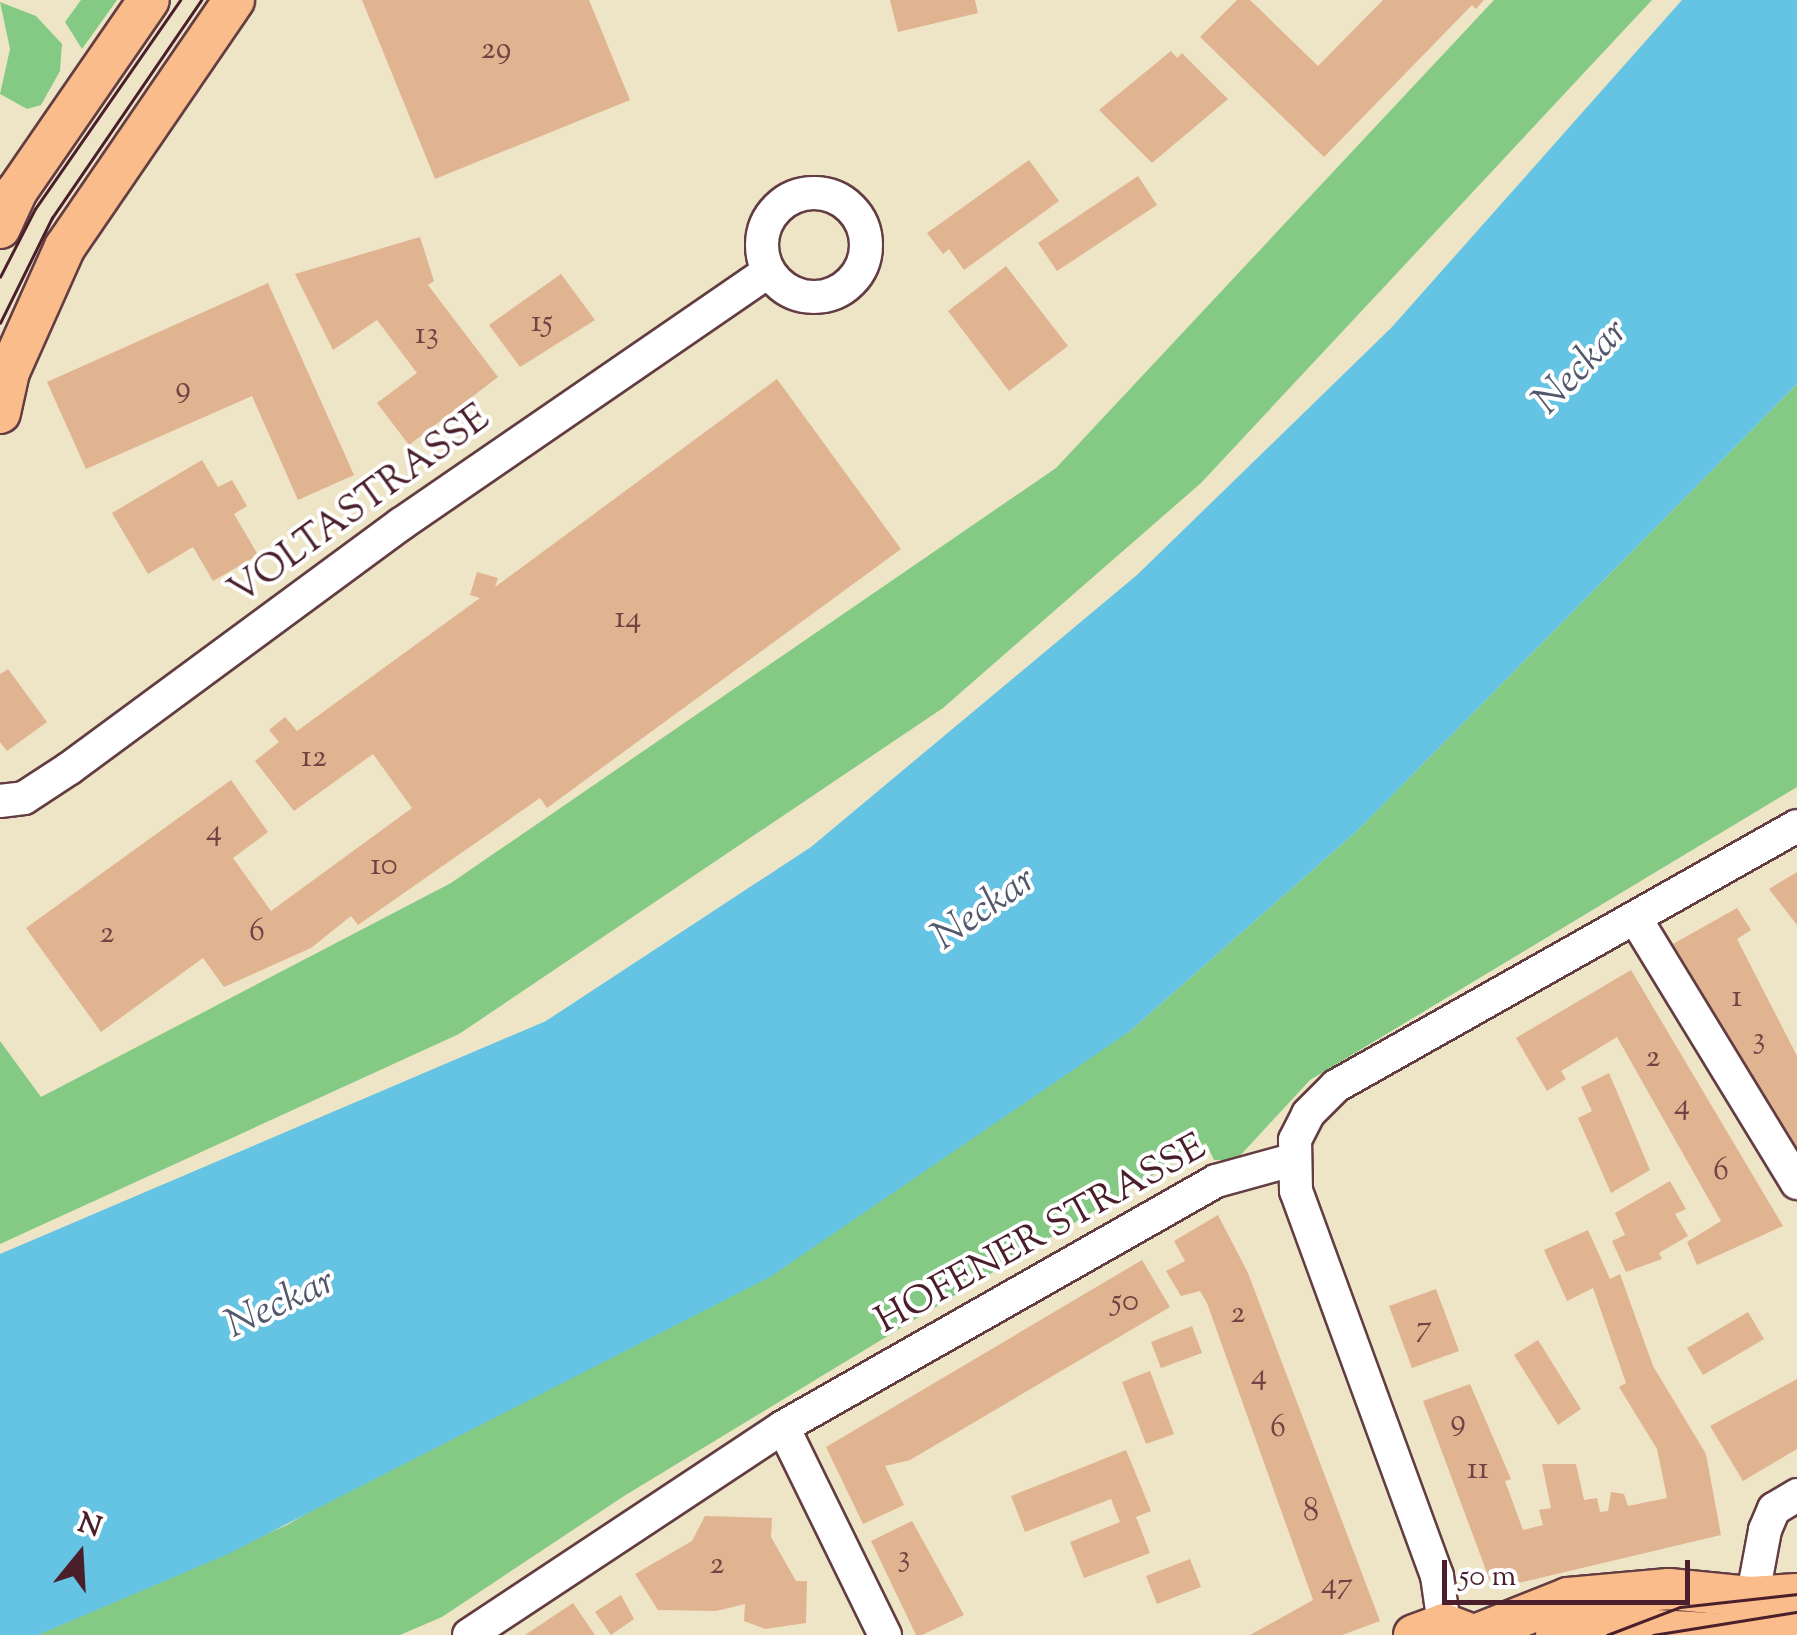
<!DOCTYPE html>
<style>
body{margin:0}
#map{position:relative;width:1797px;height:1635px;overflow:hidden;background:#eee5c7;font-family:"Sorts Mill Goudy",serif}
div>[style]{position:absolute}
.green>*{inset:0;background:#84ca84}
.water>*{inset:0;background:#65c3e4}
.building>*{inset:0;background:#e0b391}
.roads{filter:drop-shadow(2px 0 #633d42) drop-shadow(-2px 0 #633d42) drop-shadow(0 2px #633d42) drop-shadow(0 -2px #633d42)}
.minor>*{height:32px;margin:-16px;padding:0 16px;transform-origin:16px;border-radius:16px;background:#fff}
.minor>.ring{margin:-16px;padding:0;box-sizing:content-box;background:none;border:32px solid #fff;border-radius:50%}
.major>*{height:40px;margin:-20px;padding:0 20px;transform-origin:20px;border-radius:20px;background:#f9bc8a}
.tram>*{height:2.5px;margin:-1.25px;padding:0 1.25px;transform-origin:1.25px;border-radius:1.25px;background:#4a1f2b}
span{translate:-50% -50%;white-space:nowrap;text-align:center;line-height:1.15;-webkit-text-stroke:8px #fff;paint-order:stroke}
.number-label{font-size:32px;color:#704444}
.number-label span{-webkit-text-stroke-width:0}
.street-label{font-size:38px;color:#4a1f2b}
.water-label{font-size:40px;color:#53586c;font-style:italic}
.north{position:absolute;left:30px;top:1505px;width:100px;height:100px;-webkit-text-stroke:8px #fff;paint-order:stroke;rotate:18deg;font-size:28px;font-weight:700;line-height:40px;text-align:center;color:#4a1f2b}
.north::after{content:'';display:block;margin:auto;width:35px;height:45px;background:#4a1f2b;clip-path:polygon(50% 0,100% 100%,50% 72%,0 100%)}
.scale{position:absolute;left:1442px;top:1560px;width:248px;height:45px;box-sizing:border-box;border:5px solid #4a1f2b;border-top:0;padding-left:12px;font-size:30px;line-height:35px;white-space:nowrap;color:#4a1f2b;-webkit-text-stroke:8px #fff;paint-order:stroke}
</style>
<div id="map">
<div class="green">
<i style="clip-path:polygon(81px 0,117px 0,82px 49px,65px 22px)"></i>
<i style="clip-path:polygon(1494px 0,1652px 0,1201px 483px,943px 708px,459px 1034px,0 1244px,0 1041px,41px 1097px,451px 883px,1056px 468px)"></i>
<i style="clip-path:polygon(0 2px,36px 16px,62px 44px,60px 71px,41px 105px,27px 109px,0 94px,10px 49px)"></i>
<i style="clip-path:polygon(1797px 384px,1797px 787px,1310px 1080px,1236px 1160px,1214px 1160px,1206px 1143px,624px 1496px,442px 1617px,400px 1635px,38px 1635px,287px 1525px,1130px 1031px,1358px 830px)"></i>
</div>
<div class="water">
<i style="clip-path:polygon(1682px 0,1797px 0,1797px 384px,1358px 830px,1130px 1031px,770px 1277px,228px 1554px,38px 1635px,0 1635px,0 1254px,546px 1021px,811px 847px,1137px 575px,1392px 327px)"></i>
</div>
<div class="building">
<i style="clip-path:polygon(362px 0,589px 0,630px 100px,435px 179px)"></i>
<i style="clip-path:polygon(890px 0,975px 0,978px 13px,898px 32px)"></i>
<i style="clip-path:polygon(1237px 0,1250px 0,1318px 66px,1383px 0,1484px 0,1476px 9px,1472px 5px,1324px 157px,1200px 37px)"></i>
<i style="clip-path:polygon(1171px 51px,1177px 58px,1182px 53px,1228px 99px,1152px 163px,1099px 110px)"></i>
<i style="clip-path:polygon(1029px 160px,1059px 201px,964px 270px,949px 249px,943px 254px,927px 233px)"></i>
<i style="clip-path:polygon(1138px 176px,1157px 205px,1057px 271px,1038px 243px)"></i>
<i style="clip-path:polygon(420px 237px,434px 281px,428px 285px,498px 377px,409px 445px,377px 403px,417px 373px,377px 320px,333px 350px,295px 274px)"></i>
<i style="clip-path:polygon(1006px 266px,1068px 346px,1009px 391px,948px 311px)"></i>
<i style="clip-path:polygon(561px 274px,595px 320px,520px 367px,489px 325px)"></i>
<i style="clip-path:polygon(268px 283px,354px 475px,298px 500px,252px 396px,86px 469px,47px 382px)"></i>
<i style="clip-path:polygon(777px 379px,901px 549px,547px 808px,540px 798px,358px 925px,351px 916px,311px 948px,224px 987px,203px 958px,101px 1032px,26px 928px,231px 780px,268px 832px,233px 858px,271px 911px,412px 808px,373px 754px,294px 811px,255px 761px,279px 742px,269px 730px,285px 717px,297px 731px,480px 598px,470px 595px,477px 572px,498px 578px,495px 587px)"></i>
<i style="clip-path:polygon(202px 460px,218px 487px,232px 480px,247px 506px,234px 514px,258px 555px,213px 581px,193px 547px,148px 574px,112px 513px)"></i>
<i style="clip-path:polygon(8px 669px,47px 722px,7px 751px,0 742px,0 674px)"></i>
<i style="clip-path:polygon(1797px 872px,1797px 925px,1769px 889px)"></i>
<i style="clip-path:polygon(1737px 908px,1751px 930px,1737px 939px,1797px 1056px,1797px 1151px,1673px 944px)"></i>
<i style="clip-path:polygon(1631px 970px,1783px 1226px,1697px 1265px,1687px 1242px,1721px 1221px,1617px 1037px,1561px 1071px,1566px 1079px,1547px 1091px,1516px 1038px)"></i>
<i style="clip-path:polygon(1609px 1073px,1650px 1170px,1611px 1193px,1578px 1118px,1592px 1111px,1581px 1087px)"></i>
<i style="clip-path:polygon(1670px 1181px,1686px 1209px,1675px 1214px,1688px 1236px,1659px 1253px,1662px 1259px,1626px 1272px,1612px 1241px,1625px 1235px,1615px 1213px)"></i>
<i style="clip-path:polygon(1218px 1215px,1248px 1273px,1380px 1621px,1342px 1635px,1250px 1635px,1313px 1600px,1207px 1303px,1200px 1291px,1181px 1296px,1166px 1271px,1185px 1261px,1174px 1241px)"></i>
<i style="clip-path:polygon(1588px 1230px,1610px 1279px,1620px 1274px,1653px 1366px,1706px 1454px,1721px 1535px,1493px 1589px,1423px 1401px,1470px 1384px,1511px 1479px,1505px 1481px,1523px 1530px,1543px 1525px,1539px 1510px,1551px 1508px,1542px 1464px,1576px 1464px,1584px 1500px,1597px 1498px,1600px 1512px,1608px 1511px,1611px 1492px,1624px 1494px,1628px 1506px,1667px 1498px,1657px 1449px,1619px 1387px,1626px 1383px,1593px 1288px,1567px 1301px,1544px 1250px)"></i>
<i style="clip-path:polygon(1142px 1260px,1170px 1307px,910px 1460px,885px 1466px,904px 1505px,863px 1524px,826px 1447px)"></i>
<i style="clip-path:polygon(1436px 1289px,1459px 1351px,1412px 1368px,1389px 1306px)"></i>
<i style="clip-path:polygon(1748px 1312px,1764px 1339px,1703px 1375px,1687px 1348px)"></i>
<i style="clip-path:polygon(1192px 1326px,1202px 1353px,1161px 1368px,1151px 1342px)"></i>
<i style="clip-path:polygon(1538px 1340px,1581px 1409px,1558px 1425px,1514px 1355px)"></i>
<i style="clip-path:polygon(1150px 1371px,1174px 1434px,1146px 1444px,1122px 1382px)"></i>
<i style="clip-path:polygon(1797px 1379px,1797px 1449px,1743px 1481px,1710px 1426px)"></i>
<i style="clip-path:polygon(1126px 1450px,1151px 1511px,1136px 1517px,1150px 1553px,1084px 1578px,1070px 1542px,1120px 1522px,1111px 1499px,1025px 1532px,1011px 1496px)"></i>
<i style="clip-path:polygon(705px 1516px,772px 1518px,771px 1537px,796px 1581px,807px 1581px,806px 1623px,765px 1629px,744px 1621px,745px 1604px,716px 1611px,658px 1610px,635px 1574px,692px 1541px)"></i>
<i style="clip-path:polygon(912px 1521px,964px 1615px,922px 1635px,916px 1635px,871px 1541px)"></i>
<i style="clip-path:polygon(1190px 1559px,1201px 1587px,1157px 1604px,1146px 1576px)"></i>
<i style="clip-path:polygon(621px 1595px,634px 1619px,611px 1635px,595px 1612px)"></i>
<i style="clip-path:polygon(573px 1603px,595px 1635px,525px 1635px)"></i>
</div>
<div class="roads">
<div class="minor">
<i class="ring" style="left:762px;top:193px;width:72px;height:72px"></i>
<i style="left:0;top:801px;width:24px;rotate:-7deg"></i>
<i style="left:24px;top:798px;width:55px;rotate:-33.1deg"></i>
<i style="left:70px;top:768px;width:411px;rotate:-36.4deg"></i>
<i style="left:401px;top:524px;width:445px;rotate:-34.5deg"></i>
<i style="left:1637px;top:921px;width:307px;rotate:58.6deg"></i>
<i style="left:783px;top:1427px;width:232px;rotate:63.9deg"></i>
<i style="left:1748px;top:1621px;width:93px;rotate:-79.4deg"></i>
<i style="left:1765px;top:1530px;width:23px;rotate:-67deg"></i>
<i style="left:1774px;top:1509px;width:27px;rotate:-31deg"></i>
<i style="left:1444px;top:1624px;width:49px;rotate:-98.3deg"></i>
<i style="left:1437px;top:1576px;width:410px;rotate:-110.1deg"></i>
<i style="left:1296px;top:1191px;width:51px;rotate:-91.1deg"></i>
<i style="left:1295px;top:1140px;width:29px;rotate:-63deg"></i>
<i style="left:1308px;top:1114px;width:40px;rotate:-45deg"></i>
<i style="left:1336px;top:1086px;width:529px;rotate:-29.42deg"></i>
<i style="left:469px;top:1635px;width:377px;rotate:-33.5deg"></i>
<i style="left:783px;top:1427px;width:498px;rotate:-29.6deg"></i>
<i style="left:1216px;top:1181px;width:79px;rotate:-15.4deg"></i>
</div>
<div class="major">
<i style="left:0;top:228px;width:41px;rotate:-65.3deg"></i>
<i style="left:17px;top:191px;width:232px;rotate:-55.4deg"></i>
<i style="left:0;top:413px;width:42px;rotate:-77.6deg"></i>
<i style="left:9px;top:372px;width:137px;rotate:-65.9deg"></i>
<i style="left:65px;top:247px;width:299px;rotate:-55.6deg"></i>
<i style="left:1414px;top:1635px;width:32px;rotate:-20deg"></i>
<i style="left:1444px;top:1624px;width:30px;rotate:21deg"></i>
<i style="left:1475px;top:1635px;width:100px;rotate:-21.7deg"></i>
<i style="left:1568px;top:1598px;width:101px;rotate:-5.1deg"></i>
<i style="left:1669px;top:1589px;width:81px;rotate:5.6deg"></i>
<i style="left:1750px;top:1597px;width:47px;rotate:-3.7deg"></i>
<i style="left:1556px;top:1635px;width:63px;rotate:-6.3deg"></i>
<i style="left:1619px;top:1628px;width:126px;rotate:3.2deg"></i>
<i style="left:1746px;top:1635px;width:51px;rotate:-4.5deg"></i>
</div>
</div>
<div class="tram">
<i style="left:0;top:277px;width:76px;rotate:-62.8deg"></i>
<i style="left:35px;top:209px;width:254px;rotate:-55.2deg"></i>
<i style="left:0;top:323px;width:117px;rotate:-63.7deg"></i>
<i style="left:52px;top:218px;width:264px;rotate:-55.6deg"></i>
<i style="left:1607px;top:1635px;width:78px;rotate:-21deg"></i>
<i style="left:1680px;top:1607px;width:118px;rotate:-6.3deg"></i>
<i style="left:1653px;top:1635px;width:146px;rotate:-9.1deg"></i>
</div>
<div class="number-label">
<span style="left:496px;top:50px">29</span>
<span style="left:542px;top:323px">15</span>
<span style="left:427px;top:335px">13</span>
<span style="left:183px;top:389px">9</span>
<span style="left:628px;top:619px">14</span>
<span style="left:314px;top:758px">12</span>
<span style="left:214px;top:832px">4</span>
<span style="left:384px;top:866px">10</span>
<span style="left:257px;top:932px">6</span>
<span style="left:107px;top:934px">2</span>
<span style="left:1737px;top:998px">1</span>
<span style="left:1759px;top:1040px">3</span>
<span style="left:1653px;top:1058px">2</span>
<span style="left:1682px;top:1106px">4</span>
<span style="left:1721px;top:1171px">6</span>
<span style="left:1125px;top:1302px">50</span>
<span style="left:1238px;top:1314px">2</span>
<span style="left:1424px;top:1328px">7</span>
<span style="left:1259px;top:1376px">4</span>
<span style="left:1458px;top:1422px">9</span>
<span style="left:1278px;top:1428px">6</span>
<span style="left:1478px;top:1470px">11</span>
<span style="left:1311px;top:1512px">8</span>
<span style="left:904px;top:1558px">3</span>
<span style="left:717px;top:1565px">2</span>
<span style="left:1337px;top:1585px">47</span>
</div>
<div class="street-label">
<span style="left:361px;top:507px;rotate:-36deg">VOLTASTRASSE</span>
<span style="left:1042px;top:1236px;rotate:-29deg">HOFENER STRASSE</span>
</div>
<div class="water-label">
<span style="left:1582px;top:368px;rotate:-46deg">Neckar</span>
<span style="left:985px;top:910px;rotate:-35deg">Neckar</span>
<span style="left:281px;top:1305px;rotate:-25deg">Neckar</span>
</div>
<div class="north">N</div>
<div class="scale">50 m</div>
</div>
